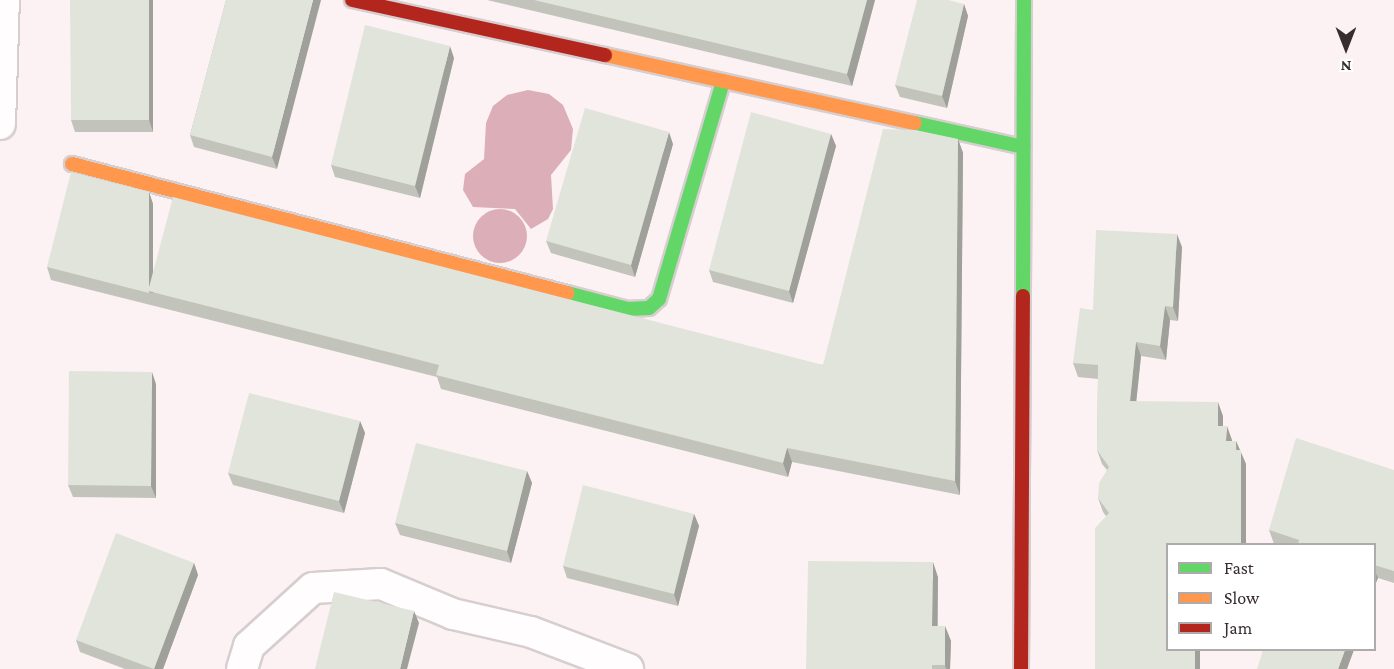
<!DOCTYPE html>
<style>
body{margin:0}
#map{position:relative;width:1394px;height:669px;overflow:hidden;background:#fcf2f4;font-family:"Crimson Pro",serif}
div>[style]{position:absolute}
.water>*{inset:0;background:#dcaeb7}
.round{border-radius:50%}
.roads{filter:drop-shadow(2px 0 #d7ced0) drop-shadow(-2px 0 #d7ced0) drop-shadow(0 2px #d7ced0) drop-shadow(0 -2px #d7ced0)}
.street>*{height:30px;margin:-15px;padding:0 15px;transform-origin:15px;border-radius:15px;background:#fffdfd}
.fast>*{height:14px;margin:-7px;padding:0 7px;transform-origin:7px;border-radius:7px;background:#63d668}
.slow>*{height:14px;margin:-7px;padding:0 7px;transform-origin:7px;border-radius:7px;background:#ff974d}
.jam>*{height:14px;margin:-7px;padding:0 7px;transform-origin:7px;border-radius:7px;background:#b3261e}
.wall>*{inset:0;background:#c2c4bc}
.shaded-wall>*{inset:0;background:#9ea099}
.building>*{inset:0;background:#e1e4db}
span{translate:-50% -50%;white-space:nowrap;text-align:center;line-height:1.15;-webkit-text-stroke:5px #fff;paint-order:stroke}
.legend{position:absolute;left:1166px;top:543px;width:210px;height:108px;box-sizing:border-box;background:#fff;border:2px solid #afabac;margin:0;padding:8px 10px;list-style:none;font-size:18px;color:#372d2f}
.legend li{display:flex;align-items:center;gap:12px;height:30px}
.legend b{width:30px;border:2px solid #afabac}
.north{position:absolute;left:1316px;top:18px;width:60px;height:60px;-webkit-text-stroke:4px #fff;paint-order:stroke;rotate:180deg;font-size:16px;font-weight:700;line-height:24px;text-align:center;color:#372d2f}
.north::after{content:'';display:block;margin:auto;width:21px;height:27px;background:#372d2f;clip-path:polygon(50% 0,100% 100%,50% 72%,0 100%)}
</style>
<div id="map">
<div class="water">
<i style="clip-path:polygon(528px 90px,549px 94px,563px 105px,573px 129px,571px 150px,551px 175px,553px 209px,548px 219px,531px 229px,515px 209px,473px 207px,463px 190px,465px 174px,484px 159px,486px 123px,493px 106px,507px 95px)"></i>
<i class="round" style="left:473px;top:209px;width:54px;height:54px"></i>
</div>
<div class="roads">
<div class="street">
<i style="left:0;top:124px;width:124px;rotate:-88.2deg"></i>
<i style="left:242px;top:669px;width:24px;rotate:-73deg"></i>
<i style="left:249px;top:646px;width:86px;rotate:-42.2deg"></i>
<i style="left:313px;top:588px;width:68px;rotate:-3.4deg"></i>
<i style="left:381px;top:584px;width:78px;rotate:22.6deg"></i>
<i style="left:453px;top:614px;width:80px;rotate:13deg"></i>
<i style="left:531px;top:632px;width:104px;rotate:20.9deg"></i>
</div>
<div class="fast">
<i style="left:915px;top:123px;width:111px;rotate:12.5deg"></i>
<i style="left:567px;top:293px;width:63px;rotate:14.7deg"></i>
<i style="left:628px;top:309px;width:21px;rotate:-3deg"></i>
<i style="left:649px;top:308px;width:13px;rotate:-42deg"></i>
<i style="left:659px;top:299px;width:227px;rotate:-73.6deg"></i>
<i style="left:1023px;top:296px;width:296px;rotate:-89.8deg"></i>
</div>
<div class="slow">
<i style="left:605px;top:55px;width:317px;rotate:12.4deg"></i>
<i style="left:72px;top:164px;width:512px;rotate:14.61deg"></i>
</div>
<div class="jam">
<i style="left:352px;top:0;width:259px;rotate:12.3deg"></i>
<i style="left:1021px;top:669px;width:373px;rotate:-89.7deg"></i>
</div>
</div>
<div class="wall">
<i style="clip-path:polygon(153px 0,153px 132px,75px 132px,71px 120px)"></i>
<i style="clip-path:polygon(226px 0,277px 169px,194px 147px,190px 135px)"></i>
<i style="clip-path:polygon(487px 0,875px 0,852px 86px)"></i>
<i style="clip-path:polygon(964px 4px,968px 16px,947px 108px,900px 97px,895px 85px)"></i>
<i style="clip-path:polygon(454px 58px,420px 198px,335px 177px,331px 165px)"></i>
<i style="clip-path:polygon(831px 134px,836px 146px,793px 303px,713px 282px,709px 270px)"></i>
<i style="clip-path:polygon(958px 139px,963px 153px,960px 495px,792px 462px,788px 477px,441px 389px,437px 377px,51px 280px,47px 267px,149px 192px,153px 204px,153px 273px,823px 365px)"></i>
<i style="clip-path:polygon(673px 144px,635px 277px,551px 253px,546px 241px)"></i>
<i style="clip-path:polygon(1182px 247px,1178px 321px,1170px 320px,1166px 360px,1141px 356px,1136px 401px,1223px 416px,1223px 426px,1232px 441px,1236px 441px,1246px 464px,1167px 544px,1167px 650px,1200px 650px,1200px 669px,1095px 669px,1106px 516px,1103px 512px,1098px 498px,1107px 470px,1102px 464px,1097px 450px,1098px 379px,1078px 377px,1073px 363px,1093px 310px)"></i>
<i style="clip-path:polygon(156px 384px,156px 498px,73px 497px,68px 485px)"></i>
<i style="clip-path:polygon(360px 421px,365px 433px,344px 513px,233px 485px,228px 473px)"></i>
<i style="clip-path:polygon(1394px 470px,1394px 583px,1378px 578px,1374px 587px,1374px 544px,1274px 544px,1269px 530px)"></i>
<i style="clip-path:polygon(527px 471px,532px 483px,511px 563px,400px 535px,395px 523px)"></i>
<i style="clip-path:polygon(694px 514px,699px 526px,678px 606px,567px 578px,563px 566px)"></i>
<i style="clip-path:polygon(194px 563px,198px 575px,163px 669px,125px 669px,80px 652px,76px 640px)"></i>
<i style="clip-path:polygon(938px 577px,938px 626px,945px 626px,951px 641px,950px 669px,806px 669px)"></i>
</div>
<div class="shaded-wall">
<i style="clip-path:polygon(149px 0,153px 0,153px 132px,149px 120px)"></i>
<i style="clip-path:polygon(313px 0,321px 0,277px 169px,272px 157px)"></i>
<i style="clip-path:polygon(867px 0,875px 0,852px 86px,847px 74px)"></i>
<i style="clip-path:polygon(964px 4px,968px 16px,947px 108px,942px 96px)"></i>
<i style="clip-path:polygon(450px 46px,454px 58px,420px 198px,415px 186px)"></i>
<i style="clip-path:polygon(669px 132px,673px 144px,635px 277px,631px 265px)"></i>
<i style="clip-path:polygon(831px 134px,836px 146px,793px 303px,789px 291px)"></i>
<i style="clip-path:polygon(958px 139px,963px 153px,960px 495px,955px 481px)"></i>
<i style="clip-path:polygon(149px 192px,153px 204px,153px 293px,149px 292px)"></i>
<i style="clip-path:polygon(1177px 234px,1182px 247px,1178px 321px,1173px 307px)"></i>
<i style="clip-path:polygon(1165px 306px,1170px 320px,1166px 360px,1160px 346px)"></i>
<i style="clip-path:polygon(1136px 342px,1141px 356px,1135px 414px,1130px 401px)"></i>
<i style="clip-path:polygon(152px 372px,156px 384px,156px 498px,151px 486px)"></i>
<i style="clip-path:polygon(1218px 402px,1223px 416px,1223px 440px,1218px 426px)"></i>
<i style="clip-path:polygon(360px 421px,365px 433px,344px 513px,339px 501px)"></i>
<i style="clip-path:polygon(1227px 426px,1232px 440px,1231px 455px,1226px 441px)"></i>
<i style="clip-path:polygon(1236px 441px,1246px 464px,1246px 544px,1241px 544px)"></i>
<i style="clip-path:polygon(787px 448px,792px 462px,788px 477px,783px 463px)"></i>
<i style="clip-path:polygon(527px 471px,532px 483px,511px 563px,507px 551px)"></i>
<i style="clip-path:polygon(694px 514px,699px 526px,678px 606px,674px 594px)"></i>
<i style="clip-path:polygon(933px 562px,938px 577px,937px 641px,932px 626px)"></i>
<i style="clip-path:polygon(194px 563px,198px 575px,163px 669px,154px 669px)"></i>
<i style="clip-path:polygon(1374px 569px,1378px 578px,1374px 587px)"></i>
<i style="clip-path:polygon(414px 611px,419px 623px,407px 669px,400px 669px)"></i>
<i style="clip-path:polygon(945px 626px,951px 641px,950px 669px,946px 669px,945px 665px)"></i>
<i style="clip-path:polygon(1195px 650px,1200px 650px,1200px 669px,1195px 669px)"></i>
<i style="clip-path:polygon(1345px 650px,1354px 650px,1347px 669px,1338px 669px)"></i>
</div>
<div class="building">
<i style="clip-path:polygon(70px 0,149px 0,149px 120px,71px 120px)"></i>
<i style="clip-path:polygon(226px 0,313px 0,272px 157px,190px 135px)"></i>
<i style="clip-path:polygon(534px 0,867px 0,847px 74px)"></i>
<i style="clip-path:polygon(917px 0,948px 0,964px 4px,942px 96px,895px 85px)"></i>
<i style="clip-path:polygon(365px 25px,450px 46px,415px 186px,331px 165px)"></i>
<i style="clip-path:polygon(585px 108px,669px 132px,631px 265px,546px 241px)"></i>
<i style="clip-path:polygon(751px 112px,831px 134px,789px 291px,709px 270px)"></i>
<i style="clip-path:polygon(883px 129px,915px 130px,958px 139px,955px 481px,787px 448px,783px 463px,436px 375px,439px 365px,148px 291px,173px 197px,823px 365px)"></i>
<i style="clip-path:polygon(71px 172px,149px 192px,149px 293px,47px 267px)"></i>
<i style="clip-path:polygon(1096px 230px,1177px 234px,1173px 307px,1165px 306px,1160px 346px,1136px 342px,1130px 401px,1218px 402px,1218px 426px,1227px 426px,1226px 441px,1236px 441px,1236px 450px,1241px 450px,1241px 544px,1167px 544px,1167px 650px,1195px 650px,1195px 669px,1095px 669px,1095px 528px,1109px 513px,1098px 498px,1099px 483px,1109px 467px,1097px 450px,1098px 365px,1073px 363px,1080px 308px,1093px 310px)"></i>
<i style="clip-path:polygon(69px 371px,152px 372px,151px 486px,68px 485px)"></i>
<i style="clip-path:polygon(249px 393px,360px 421px,339px 501px,228px 473px)"></i>
<i style="clip-path:polygon(1296px 438px,1394px 470px,1394px 571px,1374px 565px,1374px 544px,1298px 544px,1299px 540px,1269px 530px)"></i>
<i style="clip-path:polygon(416px 443px,527px 471px,507px 551px,395px 523px)"></i>
<i style="clip-path:polygon(583px 485px,694px 514px,674px 594px,563px 566px)"></i>
<i style="clip-path:polygon(116px 533px,194px 563px,154px 669px,76px 640px)"></i>
<i style="clip-path:polygon(808px 561px,933px 562px,932px 626px,945px 626px,945px 665px,932px 665px,932px 669px,806px 669px)"></i>
<i style="clip-path:polygon(334px 592px,414px 611px,400px 669px,315px 669px)"></i>
<i style="clip-path:polygon(1263px 650px,1345px 650px,1338px 669px,1257px 669px)"></i>
</div>
<ul class="legend">
<li><b style="height:8px;background:#63d668"></b>Fast</li>
<li><b style="height:8px;background:#ff974d"></b>Slow</li>
<li><b style="height:8px;background:#b3261e"></b>Jam</li>
</ul>
<div class="north">N</div>
</div>
